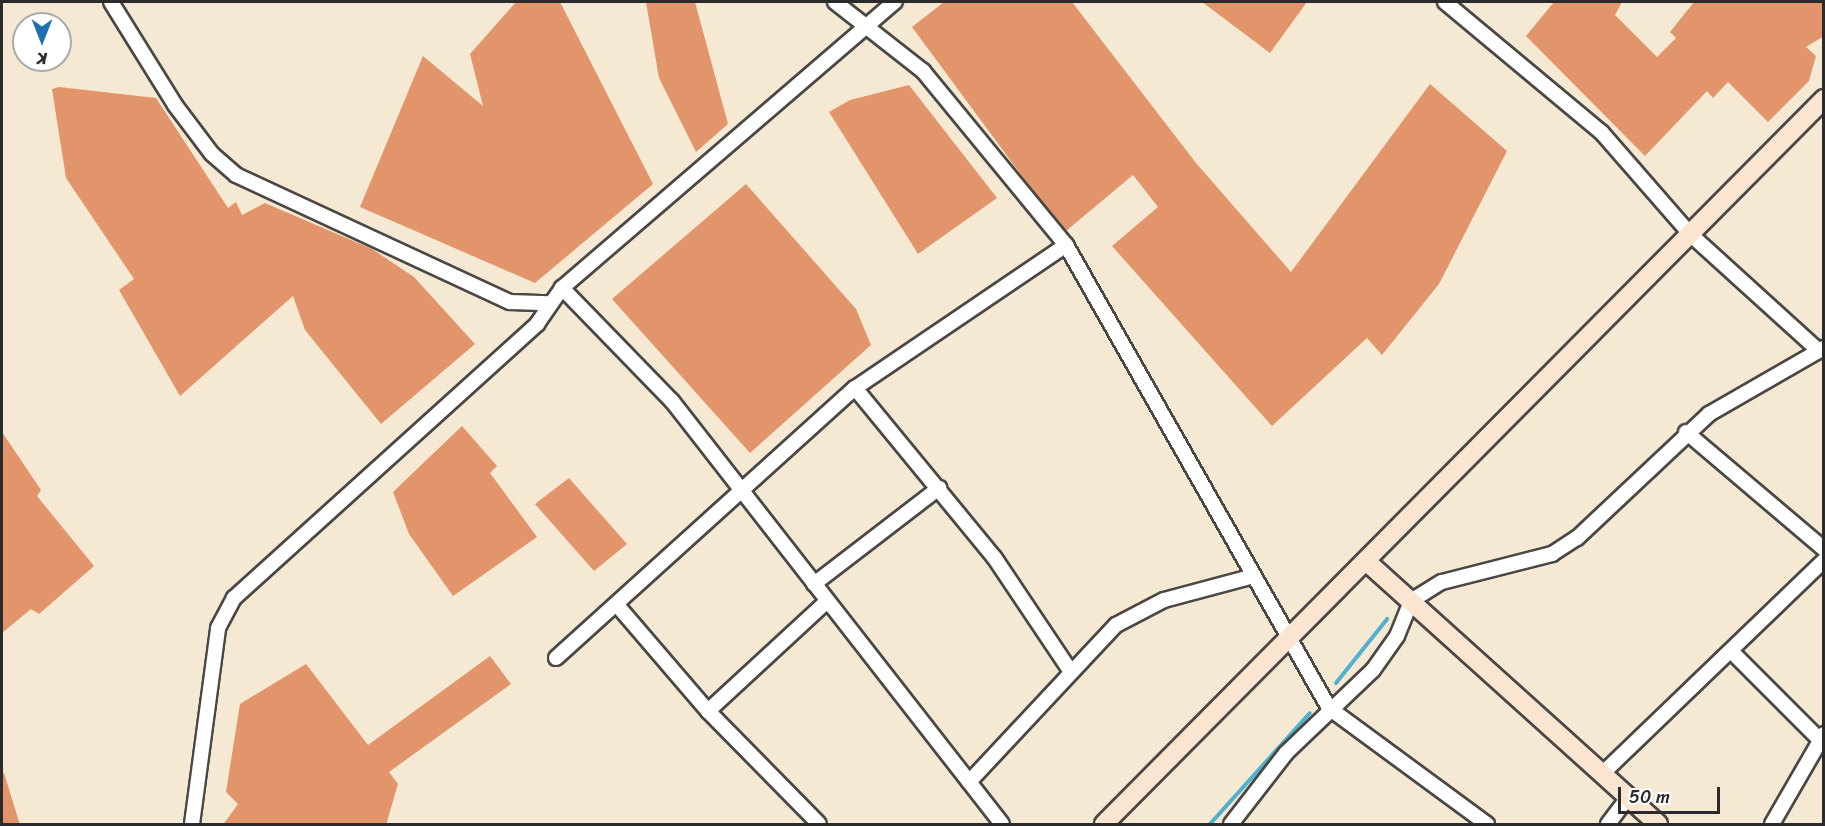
<!DOCTYPE html>
<style>
body{margin:0}
#map{position:relative;width:1825px;height:826px;overflow:hidden;background:#f6e9d4;font-family:Sriracha,sans-serif}
div>[style]{position:absolute}
.stream>*{height:4px;margin:-2px;padding:0 2px;transform-origin:2px;border-radius:2px;background:#50b1cf}
.building>*{inset:0;background:#e2956a}
.roads{filter:drop-shadow(2px 0 #494844) drop-shadow(-2px 0 #494844) drop-shadow(0 2px #494844) drop-shadow(0 -2px #494844)}
.street>*{height:14px;margin:-7px;padding:0 7px;transform-origin:7px;border-radius:7px;background:#fff}
.secondary>*{height:18px;margin:-9px;padding:0 9px;transform-origin:9px;border-radius:9px;background:#fce5d0}
span{translate:-50% -50%;white-space:nowrap;text-align:center;line-height:1.15;-webkit-text-stroke:5px #fff;paint-order:stroke}
.frame{position:absolute;inset:0;border:3px solid #2b2b2b;pointer-events:none}
.north{position:absolute;left:12px;top:12px;width:60px;height:60px;box-sizing:border-box;background:#fff;border:2px solid #aaa;border-radius:50%;rotate:180deg;font-size:16px;font-weight:700;line-height:24px;text-align:center;color:#2b2b2b}
.north::after{content:'';display:block;margin:auto;width:21px;height:27px;background:#1f6fb2;clip-path:polygon(50% 0,100% 100%,50% 72%,0 100%)}
.scale{position:absolute;left:1618px;top:787px;width:102px;height:27px;box-sizing:border-box;border:3px solid #2b2b2b;border-top:0;padding-left:8px;font-size:18px;line-height:21px;white-space:nowrap;color:#2b2b2b;-webkit-text-stroke:4px #fff;paint-order:stroke}
</style>
<div id="map">
<div class="stream">
<i style="left:1336px;top:683px;width:82px;rotate:-51.4deg"></i>
<i style="left:1210px;top:824px;width:149px;rotate:-48deg"></i>
</div>
<div class="building">
<i style="clip-path:polygon(516px 2px,560px 2px,653px 184px,535px 283px,360px 207px,423px 56px,483px 106px,470px 54px)"></i>
<i style="clip-path:polygon(646px 2px,695px 2px,728px 124px,696px 152px,659px 78px)"></i>
<i style="clip-path:polygon(944px 2px,1072px 2px,1196px 163px,1291px 272px,1430px 84px,1507px 151px,1439px 284px,1382px 355px,1367px 338px,1272px 426px,1112px 246px,1158px 207px,1133px 175px,1066px 231px,1033px 191px,912px 27px)"></i>
<i style="clip-path:polygon(1202px 2px,1307px 2px,1270px 53px)"></i>
<i style="clip-path:polygon(1554px 2px,1622px 2px,1615px 15px,1657px 57px,1676px 38px,1670px 32px,1694px 2px,1824px 2px,1824px 36px,1806px 47px,1816px 56px,1809px 81px,1768px 122px,1728px 82px,1713px 98px,1707px 91px,1645px 156px,1526px 36px)"></i>
<i style="clip-path:polygon(909px 85px,997px 198px,918px 254px,829px 112px,850px 100px)"></i>
<i style="clip-path:polygon(59px 87px,156px 98px,228px 208px,236px 202px,242px 215px,265px 203px,372px 249px,414px 277px,475px 344px,381px 424px,305px 330px,293px 296px,180px 396px,119px 290px,134px 279px,66px 178px,52px 89px)"></i>
<i style="clip-path:polygon(746px 184px,856px 309px,871px 345px,750px 453px,612px 299px)"></i>
<i style="clip-path:polygon(462px 426px,497px 466px,490px 473px,537px 537px,453px 596px,409px 534px,393px 492px)"></i>
<i style="clip-path:polygon(2px 432px,41px 490px,37px 496px,94px 566px,39px 614px,31px 609px,2px 633px)"></i>
<i style="clip-path:polygon(569px 478px,627px 544px,594px 571px,535px 504px)"></i>
<i style="clip-path:polygon(490px 656px,511px 684px,389px 772px,398px 784px,386px 825px,223px 825px,238px 804px,226px 792px,240px 704px,306px 664px,368px 745px)"></i>
<i style="clip-path:polygon(2px 773px,4px 773px,20px 825px,2px 825px)"></i>
</div>
<div class="roads">
<div class="street">
<i style="left:111px;top:2px;width:121px;rotate:58.1deg"></i>
<i style="left:175px;top:105px;width:61px;rotate:52.9deg"></i>
<i style="left:212px;top:154px;width:32px;rotate:41deg"></i>
<i style="left:236px;top:175px;width:302px;rotate:24.9deg"></i>
<i style="left:510px;top:302px;width:38px;rotate:2deg"></i>
<i style="left:835px;top:2px;width:112px;rotate:38.1deg"></i>
<i style="left:923px;top:71px;width:225px;rotate:50.6deg"></i>
<i style="left:1066px;top:245px;width:532px;rotate:60.4deg"></i>
<i style="left:1329px;top:708px;width:196px;rotate:36.3deg"></i>
<i style="left:1445px;top:2px;width:204px;rotate:39.8deg"></i>
<i style="left:1602px;top:133px;width:134px;rotate:48.9deg"></i>
<i style="left:1690px;top:234px;width:174px;rotate:42.2deg"></i>
<i style="left:562px;top:288px;width:158px;rotate:45.8deg"></i>
<i style="left:672px;top:401px;width:536px;rotate:52.04deg"></i>
<i style="left:855px;top:388px;width:219px;rotate:50.6deg"></i>
<i style="left:994px;top:557px;width:138px;rotate:56.2deg"></i>
<i style="left:1686px;top:432px;width:181px;rotate:40.3deg"></i>
<i style="left:814px;top:584px;width:158px;rotate:-37.5deg"></i>
<i style="left:617px;top:605px;width:140px;rotate:49.4deg"></i>
<i style="left:708px;top:711px;width:158px;rotate:45.5deg"></i>
<i style="left:1732px;top:652px;width:124px;rotate:45deg"></i>
<i style="left:556px;top:658px;width:403px;rotate:-42.1deg"></i>
<i style="left:855px;top:388px;width:255px;rotate:-34.1deg"></i>
<i style="left:708px;top:711px;width:162px;rotate:-42.7deg"></i>
<i style="left:1602px;top:774px;width:308px;rotate:-43.9deg"></i>
<i style="left:969px;top:782px;width:215px;rotate:-46.9deg"></i>
<i style="left:1116px;top:625px;width:54px;rotate:-27.5deg"></i>
<i style="left:1164px;top:600px;width:93px;rotate:-14.9deg"></i>
<i style="left:192px;top:824px;width:198px;rotate:-82.4deg"></i>
<i style="left:218px;top:628px;width:34px;rotate:-62deg"></i>
<i style="left:234px;top:598px;width:409px;rotate:-42.1deg"></i>
<i style="left:537px;top:324px;width:44px;rotate:-55.2deg"></i>
<i style="left:562px;top:288px;width:439px;rotate:-40.7deg"></i>
<i style="left:1231px;top:824px;width:90px;rotate:-52.2deg"></i>
<i style="left:1286px;top:753px;width:120px;rotate:-43.7deg"></i>
<i style="left:1373px;top:670px;width:42px;rotate:-54.8deg"></i>
<i style="left:1397px;top:636px;width:38px;rotate:-68deg"></i>
<i style="left:1411px;top:601px;width:36px;rotate:-32deg"></i>
<i style="left:1442px;top:582px;width:114px;rotate:-14.3deg"></i>
<i style="left:1552px;top:554px;width:30px;rotate:-33deg"></i>
<i style="left:1577px;top:538px;width:181px;rotate:-43.2deg"></i>
<i style="left:1709px;top:414px;width:133px;rotate:-29.9deg"></i>
<i style="left:1608px;top:824px;width:34px;rotate:-53deg"></i>
<i style="left:1772px;top:824px;width:104px;rotate:-60deg"></i>
</div>
<div class="secondary">
<i style="left:1366px;top:561px;width:393px;rotate:42deg"></i>
<i style="left:1104px;top:824px;width:1022px;rotate:-45.2deg"></i>
</div>
</div>
<div class="frame"></div>
<div class="north">K</div>
<div class="scale">50 m</div>
</div>
